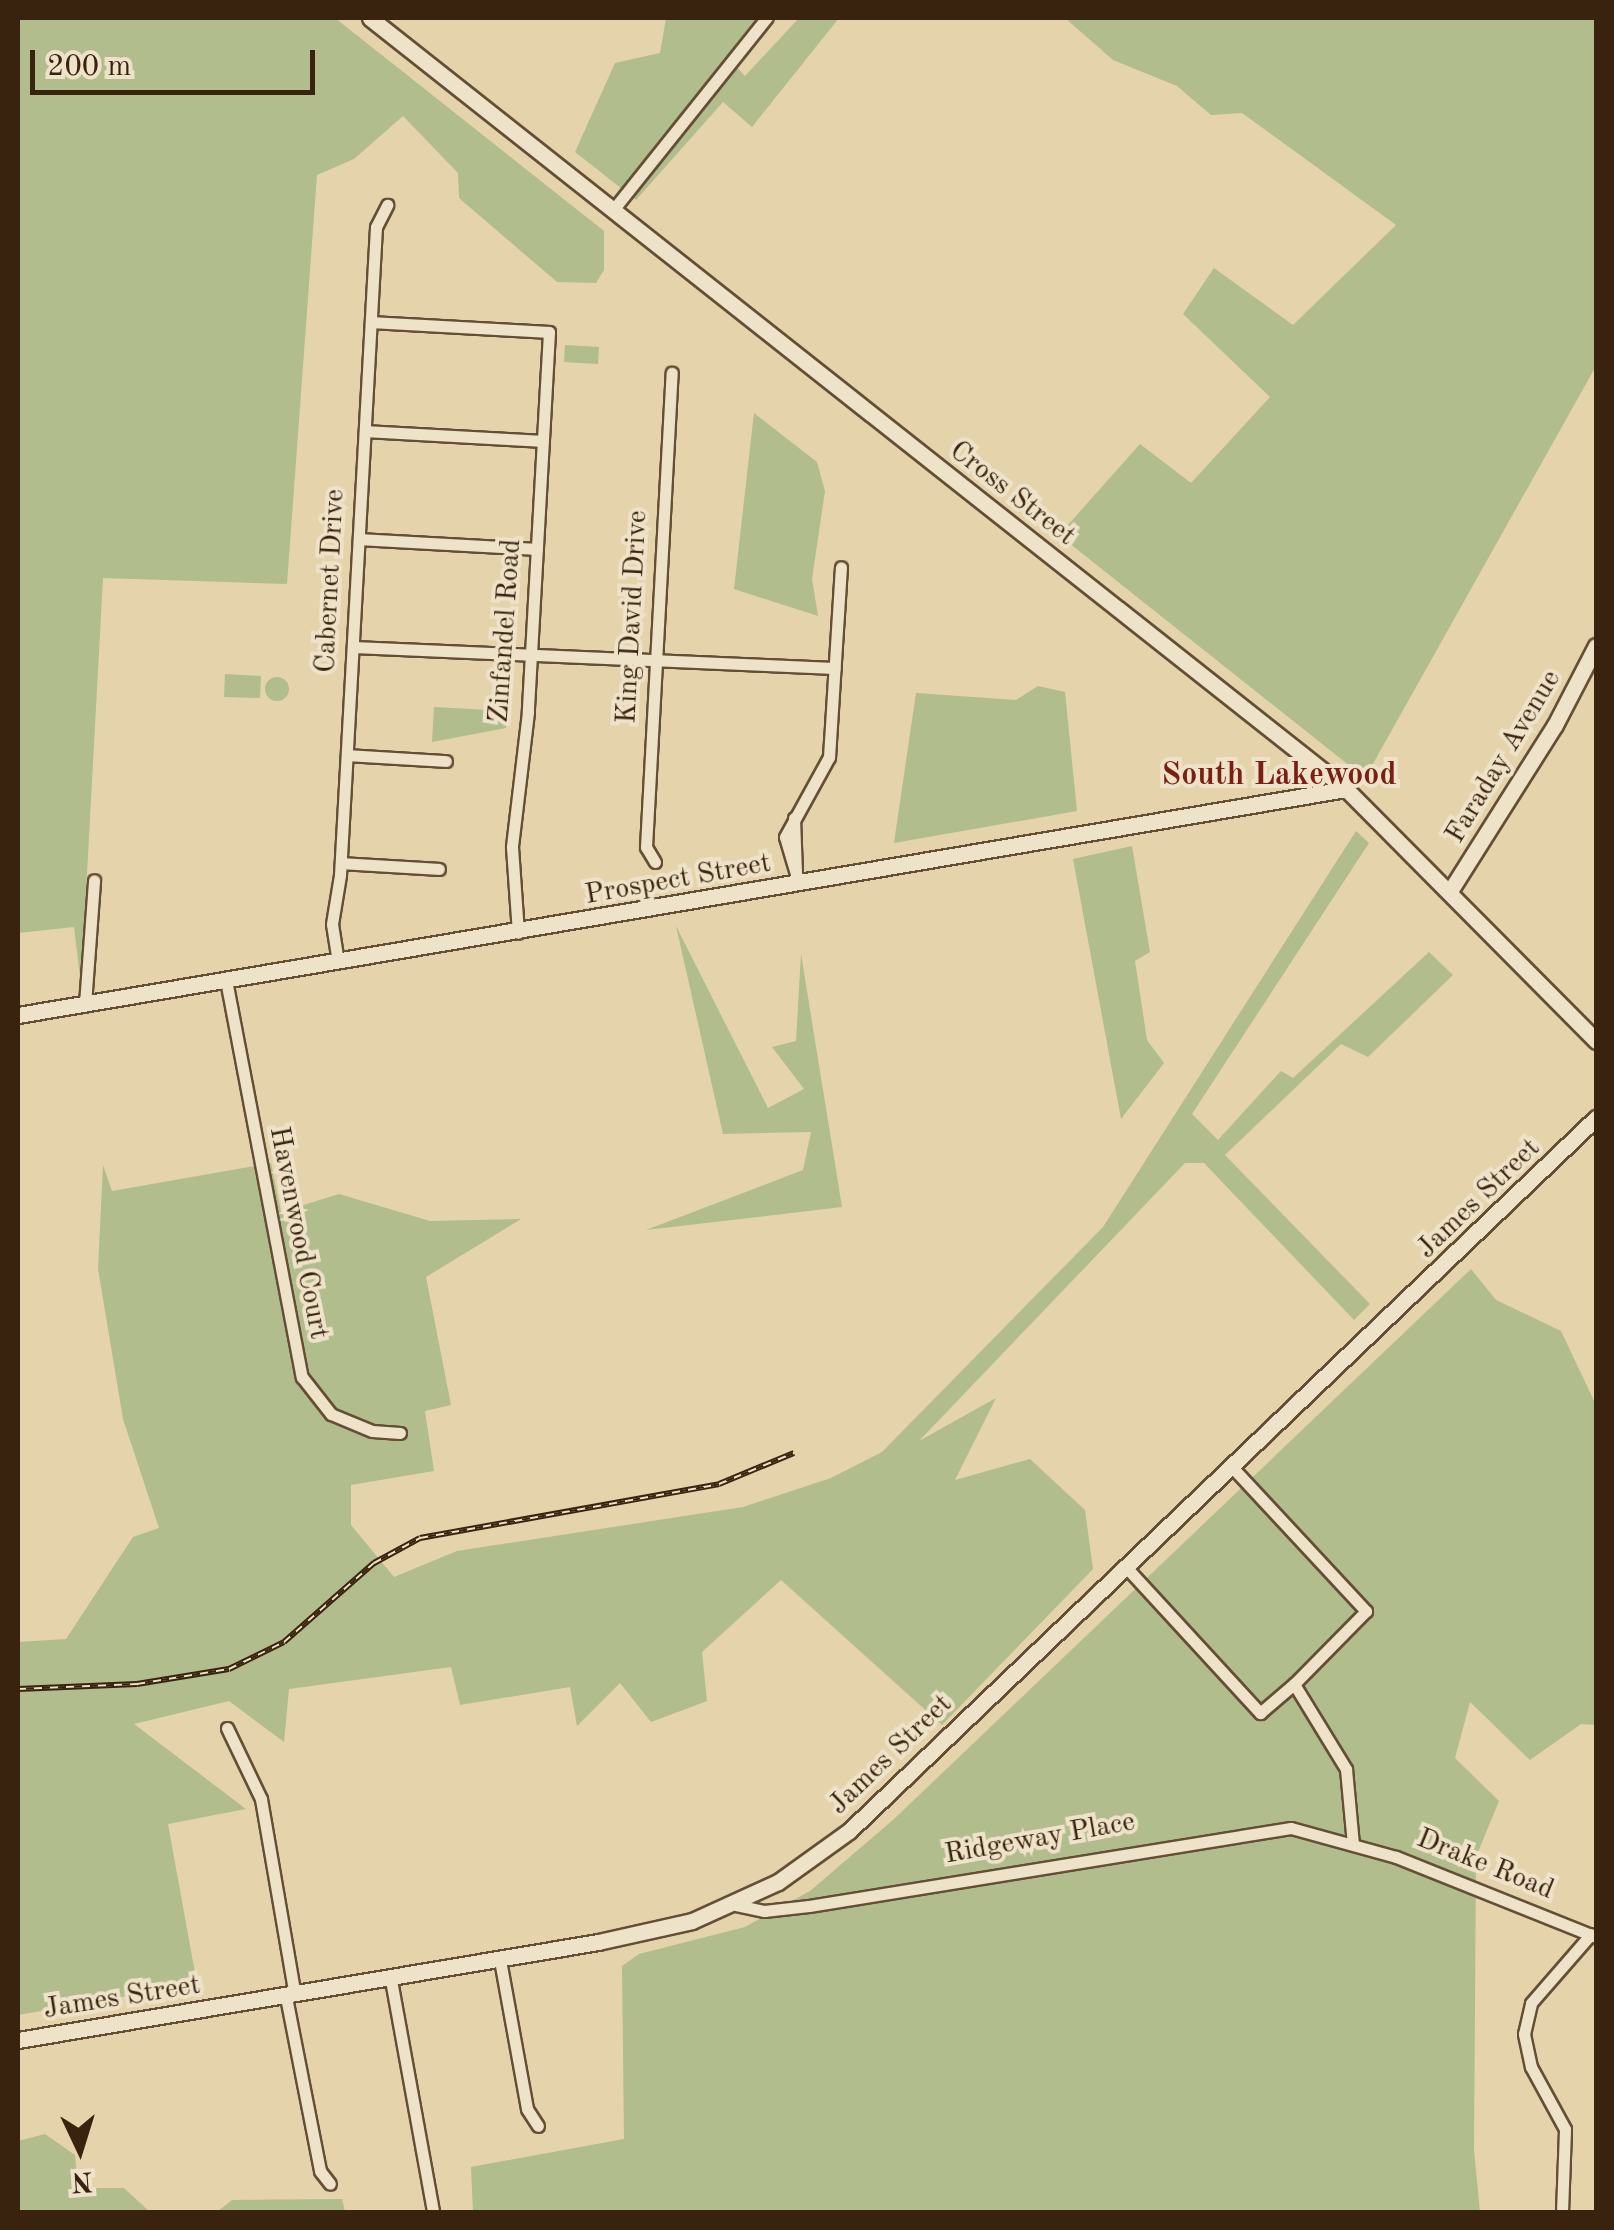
<!DOCTYPE html>
<style>
body{margin:0}
#map{position:relative;width:1614px;height:2230px;overflow:hidden;background:#e5d3ab;font-family:"Old Standard TT",serif}
div>[style]{position:absolute}
.green>*{inset:0;background:#b1bd8c}
.round{border-radius:50%}
.roads{filter:drop-shadow(2px 0 #644f35) drop-shadow(-2px 0 #644f35) drop-shadow(0 2px #644f35) drop-shadow(0 -2px #644f35)}
.street>*{height:11px;margin:-5.5px;padding:0 5.5px;transform-origin:5.5px;border-radius:5.5px;background:#eee2c8}
.secondary>*{height:15px;margin:-7.5px;padding:0 7.5px;transform-origin:7.5px;border-radius:7.5px;background:#eee2c8}
.rail>*{height:6px;margin-top:-3px;transform-origin:0;background:repeating-linear-gradient(90deg,#eee2c8 0 8px,#39230e 0 16px);box-sizing:border-box;border-block:2px solid #39230e}
span{translate:-50% -50%;white-space:nowrap;text-align:center;line-height:1.15;-webkit-text-stroke:8px #eee2c8;paint-order:stroke}
.street-label{font-size:28px;color:#39230e}
.quarter-label{font-size:32px;color:#7a1f14;font-weight:700}
.frame{position:absolute;inset:0;border:20px solid #39230e;pointer-events:none}
.north{position:absolute;left:30px;top:2100px;width:100px;height:100px;-webkit-text-stroke:8px #eee2c8;paint-order:stroke;rotate:176deg;font-size:28px;font-weight:700;line-height:40px;text-align:center;color:#39230e}
.north::after{content:'';display:block;margin:auto;width:35px;height:45px;background:#39230e;clip-path:polygon(50% 0,100% 100%,50% 72%,0 100%)}
.scale{position:absolute;left:30px;top:50px;width:285px;height:45px;box-sizing:border-box;border:5px solid #39230e;border-top:0;padding-left:12px;font-size:30px;line-height:35px;white-space:nowrap;color:#39230e;-webkit-text-stroke:8px #eee2c8;paint-order:stroke}
</style>
<div id="map">
<div class="green">
<i style="clip-path:polygon(18px 18px,335px 18px,604px 231px,604px 270px,596px 283px,557px 282px,459px 198px,458px 173px,403px 116px,354px 159px,317px 175px,287px 584px,103px 578px,81px 985px,74px 927px,18px 933px)"></i>
<i style="clip-path:polygon(666px 18px,765px 18px,731px 61px,745px 76px,799px 18px,839px 18px,752px 127px,723px 102px,636px 200px,575px 152px,615px 63px,660px 53px)"></i>
<i style="clip-path:polygon(1065px 18px,1596px 18px,1596px 366px,1365px 778px,1059px 535px,1140px 444px,1191px 483px,1270px 397px,1183px 314px,1214px 268px,1293px 325px,1396px 225px,1242px 113px,1211px 115px,1177px 86px,1113px 60px)"></i>
<i style="clip-path:polygon(565px 345px,599px 347px,598px 364px,564px 362px)"></i>
<i style="clip-path:polygon(754px 413px,817px 462px,825px 491px,812px 579px,818px 616px,734px 589px)"></i>
<i style="clip-path:polygon(225px 674px,261px 676px,260px 698px,224px 697px)"></i>
<i class="round" style="left:265px;top:677px;width:24px;height:24px"></i>
<i style="clip-path:polygon(1038px 686px,1065px 692px,1077px 811px,894px 843px,916px 693px,1016px 700px)"></i>
<i style="clip-path:polygon(434px 707px,507px 711px,506px 728px,432px 742px)"></i>
<i style="clip-path:polygon(1356px 831px,1369px 843px,1192px 1114px,1218px 1140px,1281px 1071px,1293px 1078px,1429px 952px,1453px 975px,1368px 1057px,1341px 1044px,1225px 1155px,1370px 1304px,1354px 1320px,1204px 1163px,1185px 1163px,919px 1441px,996px 1398px,955px 1480px,1030px 1459px,1085px 1510px,1093px 1569px,942px 1725px,781px 1580px,702px 1652px,707px 1701px,651px 1722px,620px 1683px,577px 1726px,570px 1687px,460px 1705px,451px 1667px,289px 1689px,284px 1742px,229px 1701px,134px 1724px,246px 1809px,168px 1824px,197px 1984px,18px 2015px,18px 1642px,66px 1639px,133px 1537px,159px 1528px,123px 1419px,98px 1269px,103px 1165px,112px 1191px,271px 1163px,281px 1212px,339px 1194px,430px 1221px,521px 1219px,426px 1277px,451px 1405px,425px 1411px,434px 1471px,351px 1485px,351px 1525px,394px 1577px,457px 1551px,743px 1507px,831px 1478px,882px 1452px,1103px 1227px)"></i>
<i style="clip-path:polygon(1132px 846px,1150px 952px,1135px 961px,1147px 1040px,1164px 1063px,1121px 1119px,1073px 859px)"></i>
<i style="clip-path:polygon(676px 926px,768px 1108px,804px 1089px,772px 1047px,796px 1041px,801px 954px,842px 1207px,646px 1230px,803px 1170px,811px 1132px,723px 1134px)"></i>
<i style="clip-path:polygon(1471px 1269px,1496px 1300px,1561px 1331px,1596px 1405px,1596px 1725px,1581px 1724px,1530px 1760px,1470px 1702px,1455px 1758px,1499px 1801px,1476px 1857px,1474px 2150px,1480px 2212px,473px 2212px,471px 2167px,624px 2139px,622px 1966px,639px 1954px,745px 1927px,810px 1891px,894px 1819px)"></i>
<i style="clip-path:polygon(45px 2134px,75px 2155px,78px 2188px,124px 2188px,150px 2212px,18px 2212px,18px 2141px)"></i>
<i style="clip-path:polygon(342px 2199px,345px 2212px,217px 2212px,232px 2200px)"></i>
</div>
<div class="roads">
<div class="street">
<i style="left:613px;top:210px;width:246px;rotate:-51.4deg"></i>
<i style="left:371px;top:322px;width:178px;rotate:3.2deg"></i>
<i style="left:549px;top:332px;width:381px;rotate:93.2deg"></i>
<i style="left:528px;top:712px;width:136px;rotate:96.8deg"></i>
<i style="left:512px;top:847px;width:86px;rotate:86deg"></i>
<i style="left:365px;top:431px;width:178px;rotate:3.2deg"></i>
<i style="left:359px;top:539px;width:178px;rotate:3.2deg"></i>
<i style="left:353px;top:647px;width:482px;rotate:2.5deg"></i>
<i style="left:347px;top:755px;width:99px;rotate:3.5deg"></i>
<i style="left:794px;top:818px;width:55px;rotate:87.9deg"></i>
<i style="left:655px;top:862px;width:17px;rotate:-121deg"></i>
<i style="left:646px;top:847px;width:475px;rotate:-86.9deg"></i>
<i style="left:341px;top:863px;width:98px;rotate:3.5deg"></i>
<i style="left:799px;top:884px;width:49px;rotate:-106.6deg"></i>
<i style="left:785px;top:837px;width:91px;rotate:-61.2deg"></i>
<i style="left:829px;top:757px;width:190px;rotate:-86.4deg"></i>
<i style="left:338px;top:962px;width:38px;rotate:-99deg"></i>
<i style="left:332px;top:924px;width:50px;rotate:-80.7deg"></i>
<i style="left:340px;top:875px;width:649px;rotate:-86.82deg"></i>
<i style="left:376px;top:227px;width:25px;rotate:-63deg"></i>
<i style="left:226px;top:980px;width:404px;rotate:79.2deg"></i>
<i style="left:302px;top:1377px;width:47px;rotate:51.9deg"></i>
<i style="left:331px;top:1414px;width:44px;rotate:22.5deg"></i>
<i style="left:372px;top:1431px;width:28px;rotate:4deg"></i>
<i style="left:85px;top:1004px;width:124px;rotate:-85.8deg"></i>
<i style="left:1232px;top:1467px;width:197px;rotate:47.1deg"></i>
<i style="left:1366px;top:1611px;width:103px;rotate:134.6deg"></i>
<i style="left:1294px;top:1684px;width:100px;rotate:58.5deg"></i>
<i style="left:1346px;top:1769px;width:75px;rotate:84.7deg"></i>
<i style="left:1125px;top:1566px;width:200px;rotate:47.4deg"></i>
<i style="left:1260px;top:1713px;width:45px;rotate:-40.5deg"></i>
<i style="left:227px;top:1728px;width:79px;rotate:64.4deg"></i>
<i style="left:261px;top:1799px;width:199px;rotate:80.2deg"></i>
<i style="left:736px;top:1905px;width:29px;rotate:12deg"></i>
<i style="left:764px;top:1911px;width:45px;rotate:-6.3deg"></i>
<i style="left:809px;top:1906px;width:488px;rotate:-9.2deg"></i>
<i style="left:1291px;top:1828px;width:109px;rotate:15.4deg"></i>
<i style="left:1396px;top:1857px;width:215px;rotate:21.8deg"></i>
<i style="left:500px;top:1960px;width:151px;rotate:79.7deg"></i>
<i style="left:527px;top:2109px;width:20px;rotate:57deg"></i>
<i style="left:391px;top:1980px;width:236px;rotate:79.7deg"></i>
<i style="left:286px;top:1997px;width:177px;rotate:78.9deg"></i>
<i style="left:320px;top:2171px;width:16px;rotate:52deg"></i>
<i style="left:1562px;top:2212px;width:83px;rotate:-87.9deg"></i>
<i style="left:1565px;top:2129px;width:71px;rotate:-118.7deg"></i>
<i style="left:1531px;top:2067px;width:34px;rotate:-102deg"></i>
<i style="left:1524px;top:2034px;width:32px;rotate:-77deg"></i>
<i style="left:1531px;top:2003px;width:91px;rotate:-49deg"></i>
</div>
<div class="secondary">
<i style="left:370px;top:18px;width:1244px;rotate:38.31deg"></i>
<i style="left:1346px;top:789px;width:355px;rotate:45.2deg"></i>
<i style="left:1450px;top:891px;width:196px;rotate:-57.7deg"></i>
<i style="left:1555px;top:725px;width:89px;rotate:-62.6deg"></i>
<i style="left:18px;top:1015px;width:1347px;rotate:-9.66deg"></i>
<i style="left:18px;top:2040px;width:588px;rotate:-9.59deg"></i>
<i style="left:598px;top:1942px;width:96px;rotate:-12.6deg"></i>
<i style="left:692px;top:1921px;width:94px;rotate:-24.4deg"></i>
<i style="left:778px;top:1882px;width:87px;rotate:-35.7deg"></i>
<i style="left:849px;top:1831px;width:1033px;rotate:-43.67deg"></i>
</div>
</div>
<div class="rail">
<i style="left:18px;top:1689px;width:119px;rotate:-2.4deg"></i>
<i style="left:137px;top:1684px;width:93px;rotate:-9.3deg"></i>
<i style="left:229px;top:1669px;width:61px;rotate:-26.1deg"></i>
<i style="left:284px;top:1642px;width:120px;rotate:-41.3deg"></i>
<i style="left:374px;top:1563px;width:52px;rotate:-28.5deg"></i>
<i style="left:420px;top:1538px;width:304px;rotate:-10.2deg"></i>
<i style="left:719px;top:1484px;width:81px;rotate:-22.5deg"></i>
</div>
<div class="street-label">
<span style="left:1012px;top:494px;rotate:38deg">Cross Street</span>
<span style="left:331px;top:581px;rotate:-87deg">Cabernet Drive</span>
<span style="left:633px;top:617px;rotate:-87deg">King David Drive</span>
<span style="left:506px;top:631px;rotate:-86deg">Zinfandel Road</span>
<span style="left:1504px;top:757px;rotate:-59deg">Faraday Avenue</span>
<span style="left:678px;top:880px;rotate:-10deg">Prospect Street</span>
<span style="left:1479px;top:1199px;rotate:-44deg">James Street</span>
<span style="left:298px;top:1233px;rotate:79deg">Havenwood Court</span>
<span style="left:891px;top:1755px;rotate:-44deg">James Street</span>
<span style="left:1040px;top:1839px;rotate:-10deg">Ridgeway Place</span>
<span style="left:1485px;top:1865px;rotate:22deg">Drake Road</span>
<span style="left:122px;top:1998px;rotate:-9deg">James Street</span>
</div>
<div class="quarter-label">
<span style="left:1279px;top:776px">South Lakewood</span>
</div>
<div class="frame"></div>
<div class="north">N</div>
<div class="scale">200 m</div>
</div>
